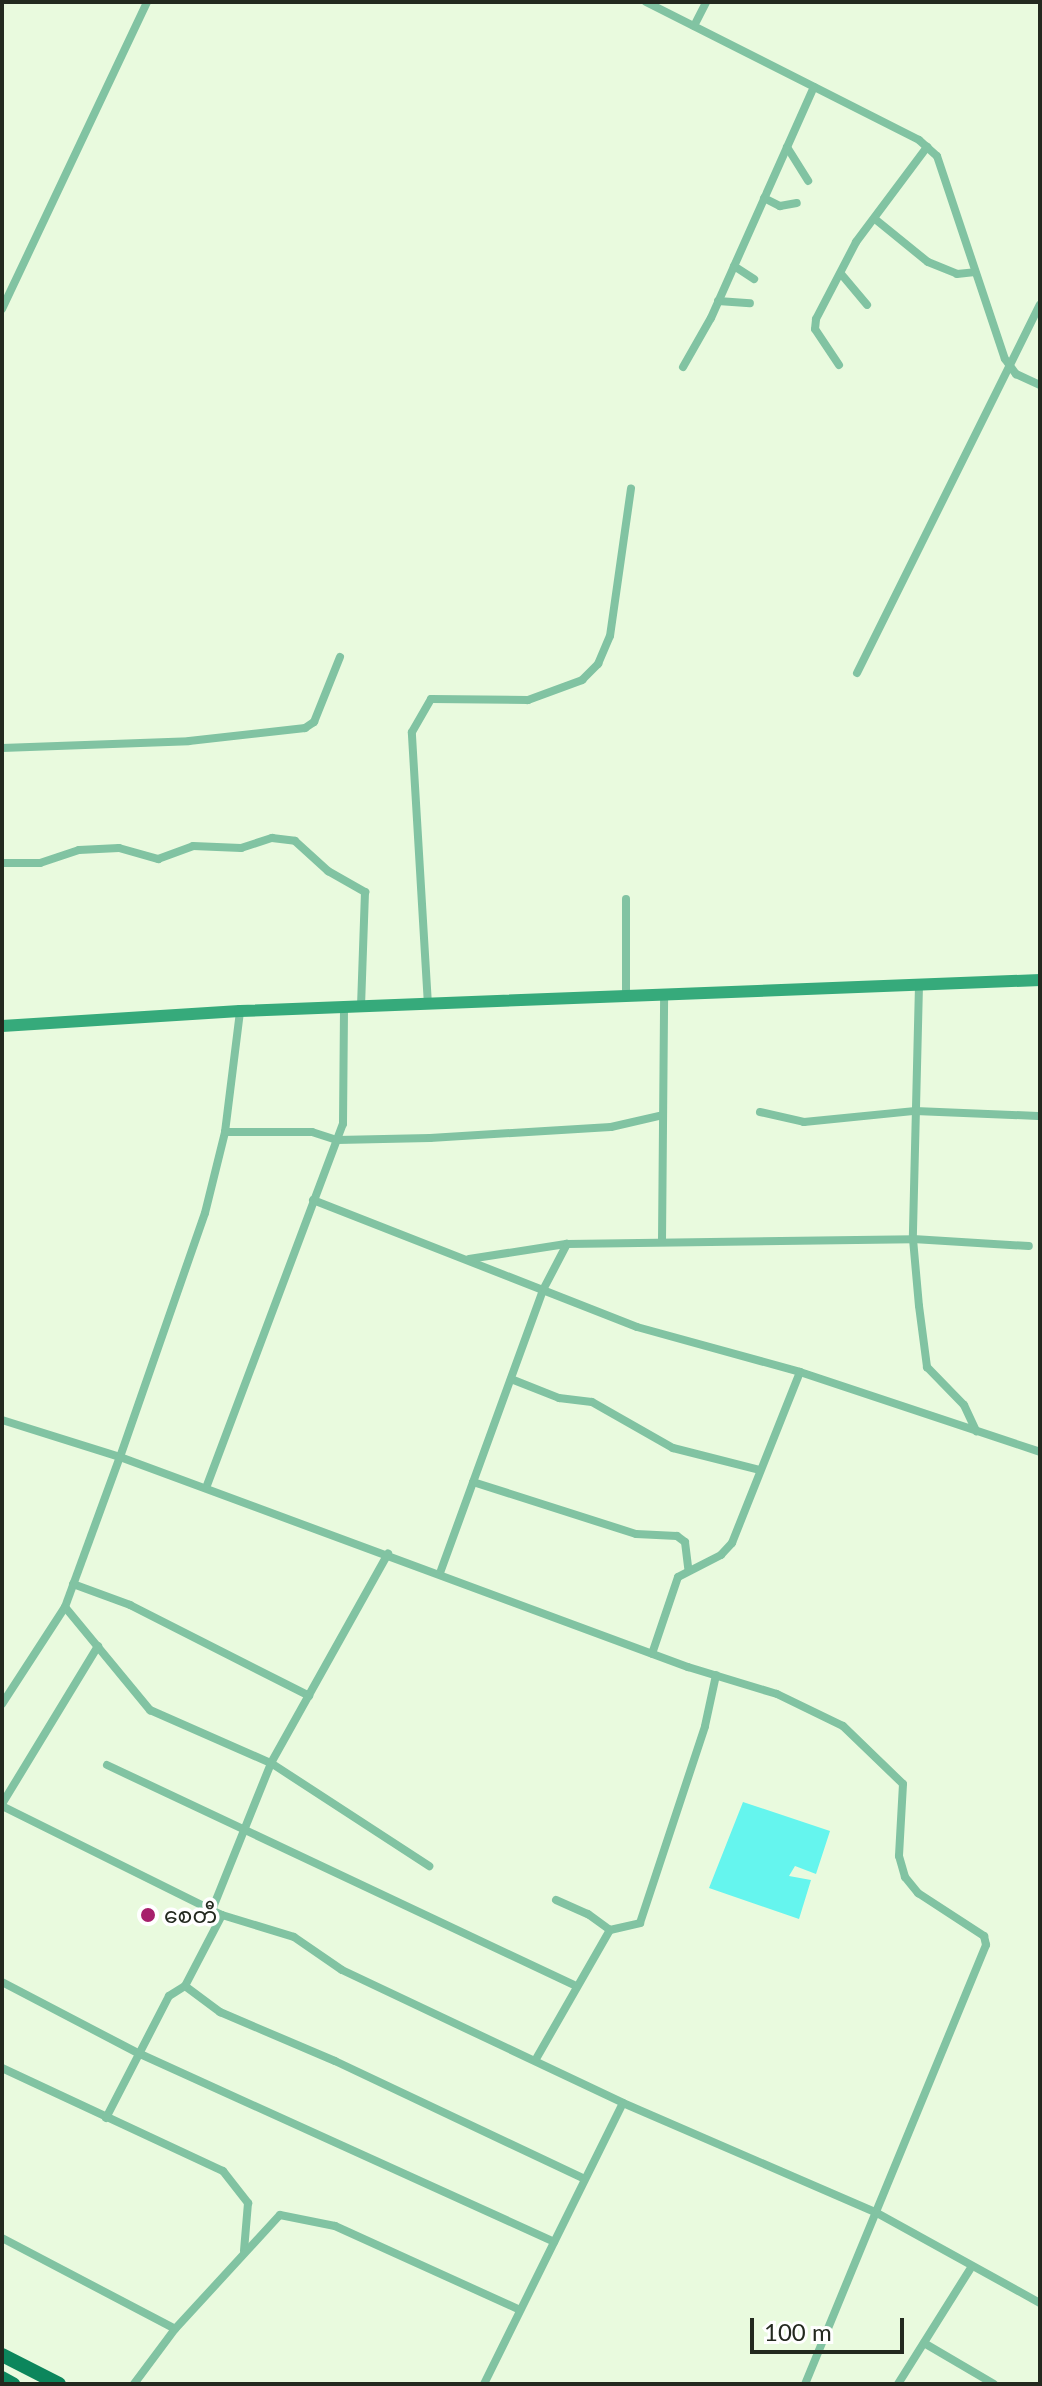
<!DOCTYPE html>
<meta charset="utf-8">
<style>
body{margin:0}
#map{position:relative;width:1042px;height:2386px;overflow:hidden;background:#e9fade;font-family:Lato,"Noto Sans Myanmar",sans-serif}
div>[style]{position:absolute}
.water>*{inset:0;background:#65f5ee}
.minor>*{height:8px;margin:-4px;padding:0 4px;transform-origin:4px;border-radius:4px;background:#81c3a2}
.secondary>*{height:12px;margin:-6px;padding:0 6px;transform-origin:6px;border-radius:6px;background:#36aa7b}
.trunk>*{height:14px;margin:-7px;padding:0 7px;transform-origin:7px;border-radius:7px;background:#0c865c}
.dots>*{width:22px;height:22px;translate:-50% -50%;box-sizing:border-box;border:4px solid #fff;border-radius:50%}
span{translate:-50% -50%;white-space:nowrap;text-align:center;line-height:1.15;-webkit-text-stroke:7px #fff;paint-order:stroke}
.poi-label{font-size:22px;color:#23291f}
.left{translate:0 -50%;text-align:left}
.frame{position:absolute;inset:0;border:4px solid #23291f;pointer-events:none}
.scale{position:absolute;left:750px;top:2318px;width:154px;height:36px;box-sizing:border-box;border:4px solid #23291f;border-top:0;padding-left:10px;font-size:24px;line-height:28px;white-space:nowrap;color:#23291f;-webkit-text-stroke:6px #fff;paint-order:stroke}
</style>
<div id="map">
<div class="water">
<i style="clip-path:polygon(743px 1802px,830px 1831px,816px 1874px,795px 1866px,789px 1876px,811px 1880px,799px 1919px,709px 1888px)"></i>
</div>
<div class="minor">
<i style="left:646px;top:2px;width:306px;rotate:26.8deg"></i>
<i style="left:919px;top:140px;width:24px;rotate:42deg"></i>
<i style="left:937px;top:156px;width:214px;rotate:71.5deg"></i>
<i style="left:1005px;top:359px;width:19px;rotate:54deg"></i>
<i style="left:1016px;top:374px;width:26px;rotate:25deg"></i>
<i style="left:694px;top:26px;width:27px;rotate:-63deg"></i>
<i style="left:787px;top:147px;width:40px;rotate:58deg"></i>
<i style="left:764px;top:198px;width:18px;rotate:27deg"></i>
<i style="left:780px;top:206px;width:17px;rotate:-10deg"></i>
<i style="left:875px;top:219px;width:68px;rotate:39.1deg"></i>
<i style="left:928px;top:262px;width:31px;rotate:22deg"></i>
<i style="left:957px;top:274px;width:18px;rotate:-6deg"></i>
<i style="left:734px;top:266px;width:24px;rotate:33deg"></i>
<i style="left:842px;top:275px;width:39px;rotate:50deg"></i>
<i style="left:718px;top:301px;width:32px;rotate:4deg"></i>
<i style="left:2px;top:309px;width:340px;rotate:-64.7deg"></i>
<i style="left:839px;top:365px;width:43px;rotate:-123.7deg"></i>
<i style="left:815px;top:329px;width:10px;rotate:-84deg"></i>
<i style="left:816px;top:319px;width:87px;rotate:-62.5deg"></i>
<i style="left:856px;top:242px;width:119px;rotate:-53.2deg"></i>
<i style="left:683px;top:367px;width:56px;rotate:-60.3deg"></i>
<i style="left:711px;top:318px;width:253px;rotate:-66deg"></i>
<i style="left:857px;top:673px;width:411px;rotate:-63.6deg"></i>
<i style="left:2px;top:748px;width:187px;rotate:-2.1deg"></i>
<i style="left:189px;top:741px;width:117px;rotate:-6.4deg"></i>
<i style="left:305px;top:728px;width:11px;rotate:-34deg"></i>
<i style="left:314px;top:722px;width:70px;rotate:-68.2deg"></i>
<i style="left:2px;top:863px;width:38px"></i>
<i style="left:40px;top:863px;width:41px;rotate:-18.4deg"></i>
<i style="left:79px;top:850px;width:40px;rotate:-2.9deg"></i>
<i style="left:119px;top:848px;width:41px;rotate:15.8deg"></i>
<i style="left:158px;top:859px;width:37px;rotate:-20deg"></i>
<i style="left:193px;top:846px;width:48px;rotate:2.4deg"></i>
<i style="left:241px;top:848px;width:33px;rotate:-18deg"></i>
<i style="left:272px;top:838px;width:23px;rotate:7deg"></i>
<i style="left:295px;top:841px;width:45px;rotate:42.3deg"></i>
<i style="left:328px;top:871px;width:43px;rotate:29.6deg"></i>
<i style="left:365px;top:892px;width:115px;rotate:92deg"></i>
<i style="left:919px;top:985px;width:254px;rotate:91.4deg"></i>
<i style="left:913px;top:1239px;width:67px;rotate:84.9deg"></i>
<i style="left:919px;top:1306px;width:62px;rotate:82.5deg"></i>
<i style="left:927px;top:1367px;width:53px;rotate:45.8deg"></i>
<i style="left:964px;top:1405px;width:29px;rotate:65deg"></i>
<i style="left:626px;top:997px;width:98px;rotate:-90deg"></i>
<i style="left:428px;top:1005px;width:273px;rotate:-93.4deg"></i>
<i style="left:412px;top:732px;width:38px;rotate:-60deg"></i>
<i style="left:431px;top:699px;width:97px;rotate:0.6deg"></i>
<i style="left:528px;top:700px;width:58px;rotate:-20.3deg"></i>
<i style="left:582px;top:680px;width:23px;rotate:-45deg"></i>
<i style="left:598px;top:664px;width:30px;rotate:-67deg"></i>
<i style="left:610px;top:636px;width:149px;rotate:-81.9deg"></i>
<i style="left:760px;top:1112px;width:45px;rotate:12.8deg"></i>
<i style="left:804px;top:1122px;width:112px;rotate:-5.7deg"></i>
<i style="left:915px;top:1111px;width:123px;rotate:2.3deg"></i>
<i style="left:225px;top:1132px;width:87px"></i>
<i style="left:312px;top:1132px;width:26px;rotate:18deg"></i>
<i style="left:337px;top:1140px;width:93px;rotate:-1.2deg"></i>
<i style="left:430px;top:1138px;width:181px;rotate:-3.5deg"></i>
<i style="left:611px;top:1127px;width:53px;rotate:-13deg"></i>
<i style="left:313px;top:1200px;width:348px;rotate:21.4deg"></i>
<i style="left:637px;top:1327px;width:169px;rotate:15.4deg"></i>
<i style="left:800px;top:1372px;width:184px;rotate:111.7deg"></i>
<i style="left:732px;top:1543px;width:16px;rotate:133deg"></i>
<i style="left:721px;top:1555px;width:48px;rotate:152.9deg"></i>
<i style="left:678px;top:1577px;width:81px;rotate:108.7deg"></i>
<i style="left:662px;top:1241px;width:245px;rotate:-89.5deg"></i>
<i style="left:469px;top:1259px;width:98px;rotate:-8.8deg"></i>
<i style="left:800px;top:1372px;width:253px;rotate:18.4deg"></i>
<i style="left:511px;top:1379px;width:52px;rotate:21.6deg"></i>
<i style="left:559px;top:1398px;width:33px;rotate:7deg"></i>
<i style="left:592px;top:1402px;width:93px;rotate:29.6deg"></i>
<i style="left:673px;top:1448px;width:90px;rotate:14.2deg"></i>
<i style="left:2px;top:1420px;width:124px;rotate:17.4deg"></i>
<i style="left:120px;top:1457px;width:258px;rotate:-70.8deg"></i>
<i style="left:205px;top:1213px;width:83px;rotate:-76.1deg"></i>
<i style="left:225px;top:1132px;width:122px;rotate:-82.9deg"></i>
<i style="left:473px;top:1482px;width:171px;rotate:17.7deg"></i>
<i style="left:636px;top:1534px;width:41px;rotate:2.8deg"></i>
<i style="left:677px;top:1536px;width:10px;rotate:37deg"></i>
<i style="left:685px;top:1542px;width:26px;rotate:83deg"></i>
<i style="left:206px;top:1488px;width:389px;rotate:-69.4deg"></i>
<i style="left:343px;top:1124px;width:116px;rotate:-89.5deg"></i>
<i style="left:440px;top:1573px;width:303px;rotate:-70deg"></i>
<i style="left:544px;top:1288px;width:50px;rotate:-62.4deg"></i>
<i style="left:567px;top:1244px;width:346px;rotate:-0.8deg"></i>
<i style="left:913px;top:1239px;width:116px;rotate:3.5deg"></i>
<i style="left:73px;top:1584px;width:61px;rotate:20.2deg"></i>
<i style="left:130px;top:1605px;width:201px;rotate:26.9deg"></i>
<i style="left:65px;top:1607px;width:134px;rotate:50.5deg"></i>
<i style="left:150px;top:1710px;width:132px;rotate:23.7deg"></i>
<i style="left:271px;top:1763px;width:189px;rotate:33.1deg"></i>
<i style="left:2px;top:1704px;width:116px;rotate:-57deg"></i>
<i style="left:65px;top:1607px;width:160px;rotate:-69.9deg"></i>
<i style="left:120px;top:1457px;width:606px;rotate:20.29deg"></i>
<i style="left:688px;top:1667px;width:93px;rotate:16.9deg"></i>
<i style="left:777px;top:1694px;width:73px;rotate:25.9deg"></i>
<i style="left:843px;top:1726px;width:83px;rotate:44deg"></i>
<i style="left:903px;top:1784px;width:72px;rotate:93.2deg"></i>
<i style="left:899px;top:1856px;width:22px;rotate:74deg"></i>
<i style="left:905px;top:1877px;width:21px;rotate:51deg"></i>
<i style="left:918px;top:1893px;width:79px;rotate:33.1deg"></i>
<i style="left:984px;top:1936px;width:9px;rotate:77deg"></i>
<i style="left:986px;top:1945px;width:475px;rotate:112.4deg"></i>
<i style="left:107px;top:1765px;width:516px;rotate:25.22deg"></i>
<i style="left:2px;top:1804px;width:185px;rotate:-58.7deg"></i>
<i style="left:2px;top:1806px;width:246px;rotate:26.4deg"></i>
<i style="left:222px;top:1915px;width:75px;rotate:17deg"></i>
<i style="left:294px;top:1937px;width:58px;rotate:34.5deg"></i>
<i style="left:342px;top:1970px;width:311px;rotate:25.3deg"></i>
<i style="left:623px;top:2103px;width:277px;rotate:23.4deg"></i>
<i style="left:877px;top:2213px;width:186px;rotate:28.9deg"></i>
<i style="left:556px;top:1900px;width:35px;rotate:24deg"></i>
<i style="left:588px;top:1914px;width:27px;rotate:36deg"></i>
<i style="left:610px;top:1930px;width:31px;rotate:-13deg"></i>
<i style="left:640px;top:1923px;width:207px;rotate:-71.7deg"></i>
<i style="left:705px;top:1726px;width:52px;rotate:-77.8deg"></i>
<i style="left:212px;top:1910px;width:158px;rotate:-68.1deg"></i>
<i style="left:271px;top:1763px;width:240px;rotate:-60.8deg"></i>
<i style="left:2px;top:1982px;width:153px;rotate:27.6deg"></i>
<i style="left:138px;top:2053px;width:457px;rotate:24.4deg"></i>
<i style="left:185px;top:1986px;width:44px;rotate:36.6deg"></i>
<i style="left:220px;top:2012px;width:125px;rotate:23.1deg"></i>
<i style="left:335px;top:2061px;width:276px;rotate:25.3deg"></i>
<i style="left:536px;top:2059px;width:149px;rotate:-60.2deg"></i>
<i style="left:2px;top:2068px;width:244px;rotate:25deg"></i>
<i style="left:223px;top:2171px;width:41px;rotate:52deg"></i>
<i style="left:248px;top:2203px;width:48px;rotate:94.8deg"></i>
<i style="left:106px;top:2118px;width:137px;rotate:-62.7deg"></i>
<i style="left:169px;top:1996px;width:19px;rotate:-32deg"></i>
<i style="left:185px;top:1986px;width:80px;rotate:-62.5deg"></i>
<i style="left:2px;top:2238px;width:195px;rotate:27.7deg"></i>
<i style="left:924px;top:2343px;width:81px;rotate:30.4deg"></i>
<i style="left:134px;top:2384px;width:69px;rotate:-53.3deg"></i>
<i style="left:175px;top:2329px;width:155px;rotate:-47.4deg"></i>
<i style="left:280px;top:2215px;width:56px;rotate:11.3deg"></i>
<i style="left:335px;top:2226px;width:203px;rotate:24.4deg"></i>
<i style="left:484px;top:2384px;width:313px;rotate:-63.7deg"></i>
<i style="left:898px;top:2384px;width:136px;rotate:-57.9deg"></i>
</div>
<div class="secondary">
<i style="left:2px;top:1026px;width:238px;rotate:-3.6deg"></i>
<i style="left:240px;top:1011px;width:801px;rotate:-2.22deg"></i>
</div>
<div class="trunk">
<i style="left:2px;top:2355px;width:64px;rotate:27deg"></i>
<i style="left:2px;top:2378px;width:13px;rotate:29deg"></i>
</div>
<div class="dots">
<i style="left:148px;top:1915px;background:#a6206b"></i>
</div>
<div class="poi-label">
<span class="left" style="left:164px;top:1915px">စေတီ</span>
</div>
<div class="frame"></div>
<div class="scale">100 m</div>
</div>
